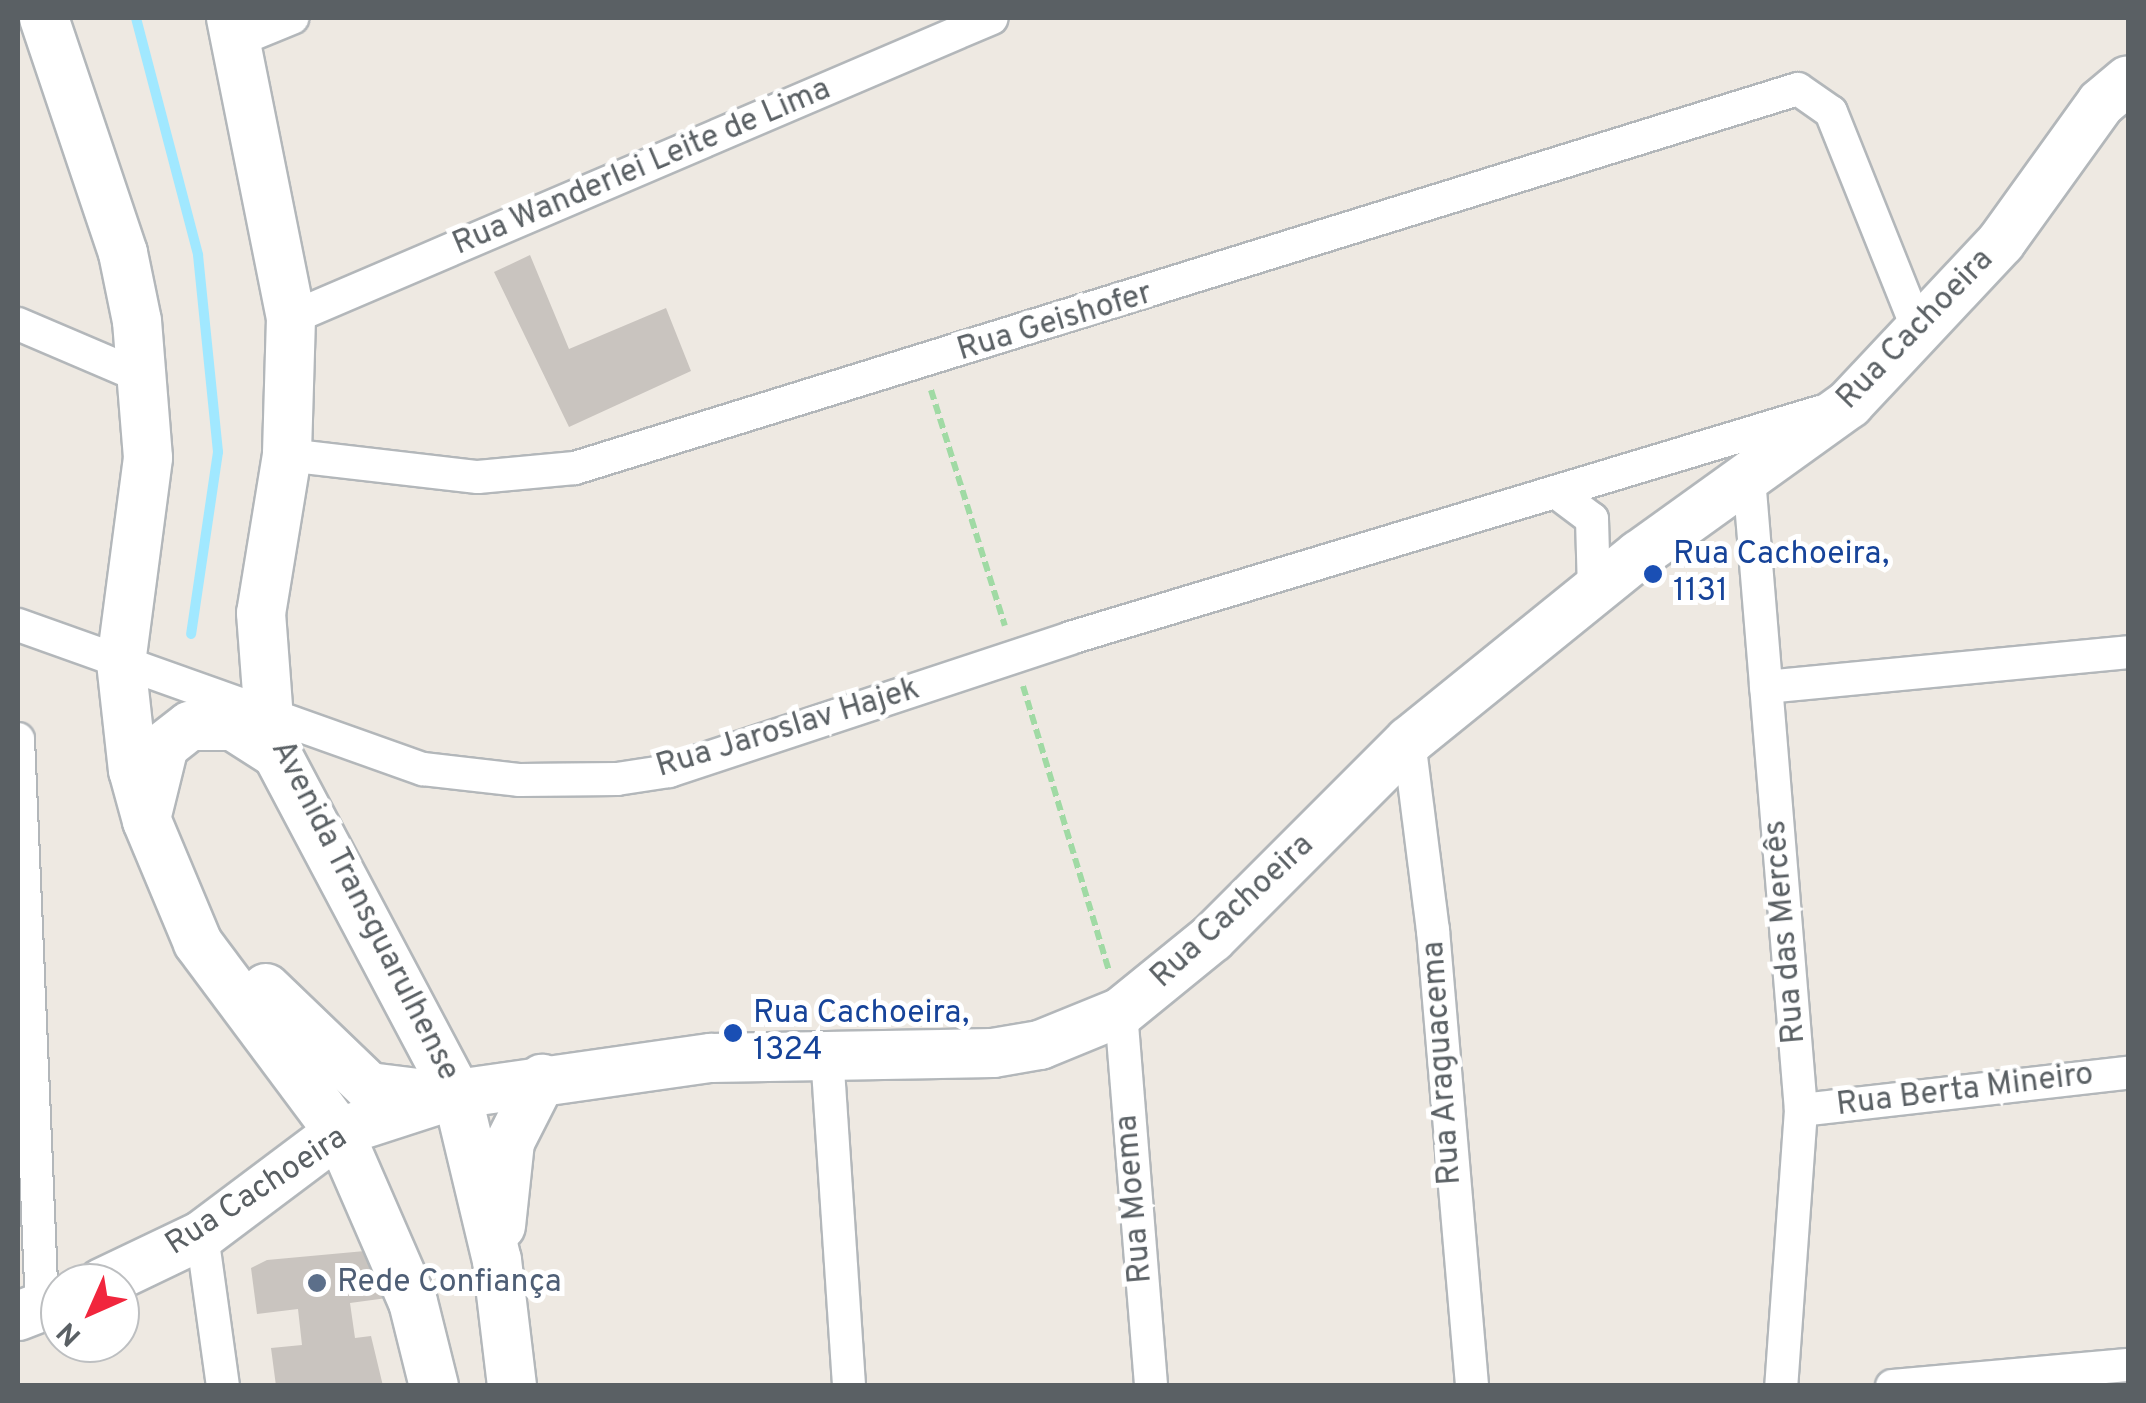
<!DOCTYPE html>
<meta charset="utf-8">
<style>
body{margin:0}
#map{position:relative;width:2146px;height:1403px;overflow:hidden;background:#eee9e2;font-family:Overpass,sans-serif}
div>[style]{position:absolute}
.stream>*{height:10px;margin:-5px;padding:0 5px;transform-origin:5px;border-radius:5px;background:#a1e8ff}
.building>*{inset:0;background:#c9c4bf}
.path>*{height:6px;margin-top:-3px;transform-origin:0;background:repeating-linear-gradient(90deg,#a0daa4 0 10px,transparent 0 15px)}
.roads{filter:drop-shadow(2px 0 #b3b7ba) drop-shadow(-2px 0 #b3b7ba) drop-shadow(0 2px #b3b7ba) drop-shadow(0 -2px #b3b7ba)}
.minor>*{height:32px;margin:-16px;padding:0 16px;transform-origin:16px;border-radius:16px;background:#fff}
.secondary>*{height:48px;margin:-24px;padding:0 24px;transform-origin:24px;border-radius:24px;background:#fff}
.dots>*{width:28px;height:28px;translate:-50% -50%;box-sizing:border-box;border:5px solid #fff;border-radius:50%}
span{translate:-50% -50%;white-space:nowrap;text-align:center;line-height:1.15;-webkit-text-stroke:10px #fff;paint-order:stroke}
.street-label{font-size:32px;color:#5a6064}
.transit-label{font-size:32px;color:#164399}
.left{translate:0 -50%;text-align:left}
.service-label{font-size:32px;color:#4e5e75}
.frame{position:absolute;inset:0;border:20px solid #5a6064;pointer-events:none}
.north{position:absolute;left:40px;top:1263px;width:100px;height:100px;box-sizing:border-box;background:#fff;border:2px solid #bdbfc1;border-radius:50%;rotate:225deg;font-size:28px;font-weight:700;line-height:40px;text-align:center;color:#5a6064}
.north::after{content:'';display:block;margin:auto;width:35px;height:45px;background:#f1263d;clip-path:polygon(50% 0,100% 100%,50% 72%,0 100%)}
</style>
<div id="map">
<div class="stream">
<i style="left:136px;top:18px;width:245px;rotate:75.3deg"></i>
<i style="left:198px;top:255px;width:198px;rotate:84.2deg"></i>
<i style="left:218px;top:452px;width:184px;rotate:98.4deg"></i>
</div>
<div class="building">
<i style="clip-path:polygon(530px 255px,569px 349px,666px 308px,691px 371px,569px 427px,494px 272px)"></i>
<i style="clip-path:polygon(365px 1251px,387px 1298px,350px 1303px,355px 1338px,371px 1336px,383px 1386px,276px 1386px,271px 1348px,302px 1345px,298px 1309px,257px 1314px,251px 1268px,267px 1260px)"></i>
</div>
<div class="path">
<i style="left:931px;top:390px;width:247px;rotate:72.6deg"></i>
<i style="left:1023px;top:686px;width:297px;rotate:73.2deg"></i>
</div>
<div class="roads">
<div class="minor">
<i style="left:236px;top:41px;width:61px;rotate:-22.3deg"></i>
<i style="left:291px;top:318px;width:762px;rotate:-23.17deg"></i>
<i style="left:18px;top:324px;width:135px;rotate:23.1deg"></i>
<i style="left:287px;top:455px;width:192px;rotate:6.6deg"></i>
<i style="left:478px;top:477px;width:97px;rotate:-5.3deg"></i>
<i style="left:575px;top:468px;width:1280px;rotate:-17.22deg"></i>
<i style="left:1798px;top:89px;width:40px;rotate:34.9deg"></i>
<i style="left:1831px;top:112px;width:240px;rotate:68.2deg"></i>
<i style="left:1749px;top:478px;width:634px;rotate:85.3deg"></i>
<i style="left:1801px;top:1110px;width:277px;rotate:94.1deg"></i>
<i style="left:1556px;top:492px;width:45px;rotate:36.9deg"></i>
<i style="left:1592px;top:519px;width:71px;rotate:88.4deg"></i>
<i style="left:18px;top:625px;width:430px;rotate:19.6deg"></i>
<i style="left:423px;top:769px;width:98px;rotate:6.5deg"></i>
<i style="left:520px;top:780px;width:97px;rotate:-0.6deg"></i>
<i style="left:617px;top:779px;width:53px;rotate:-8.7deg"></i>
<i style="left:669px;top:771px;width:422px;rotate:-18.3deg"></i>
<i style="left:1070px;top:638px;width:783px;rotate:-16.77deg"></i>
<i style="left:1766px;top:687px;width:364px;rotate:-5.5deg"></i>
<i style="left:18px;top:739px;width:569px;rotate:87.58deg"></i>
<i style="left:1409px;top:741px;width:191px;rotate:82.8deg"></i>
<i style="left:1433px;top:930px;width:458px;rotate:85.1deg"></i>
<i style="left:1121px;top:1012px;width:375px;rotate:85.4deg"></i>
<i style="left:827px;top:1054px;width:333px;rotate:86.2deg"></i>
<i style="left:1801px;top:1110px;width:329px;rotate:-6.5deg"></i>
<i style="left:202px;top:1235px;width:152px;rotate:82.1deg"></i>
<i style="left:1892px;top:1386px;width:237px;rotate:-5.1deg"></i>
</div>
<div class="secondary">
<i style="left:44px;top:18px;width:248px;rotate:71.4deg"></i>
<i style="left:123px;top:253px;width:69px;rotate:78.4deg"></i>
<i style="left:137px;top:321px;width:137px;rotate:85.4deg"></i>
<i style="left:148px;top:458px;width:206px;rotate:97.5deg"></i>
<i style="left:121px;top:662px;width:109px;rotate:83.7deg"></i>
<i style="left:133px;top:770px;width:53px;rotate:74.6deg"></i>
<i style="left:147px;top:821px;width:132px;rotate:67.3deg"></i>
<i style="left:198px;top:943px;width:236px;rotate:53.3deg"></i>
<i style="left:339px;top:1132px;width:185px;rotate:66.5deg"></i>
<i style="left:413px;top:1302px;width:87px;rotate:76deg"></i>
<i style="left:231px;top:18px;width:306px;rotate:78.7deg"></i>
<i style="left:291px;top:318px;width:137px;rotate:91.7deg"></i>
<i style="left:287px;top:455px;width:160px;rotate:99.3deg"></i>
<i style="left:261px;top:613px;width:107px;rotate:85.7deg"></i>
<i style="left:269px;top:720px;width:35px;rotate:77deg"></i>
<i style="left:277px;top:754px;width:385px;rotate:62.1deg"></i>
<i style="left:457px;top:1094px;width:171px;rotate:76.5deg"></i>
<i style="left:497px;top:1260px;width:127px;rotate:83.2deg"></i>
<i style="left:148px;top:811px;width:67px;rotate:-76.2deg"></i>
<i style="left:164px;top:746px;width:33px;rotate:-38deg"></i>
<i style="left:190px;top:726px;width:43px"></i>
<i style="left:233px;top:726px;width:52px;rotate:32.5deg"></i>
<i style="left:266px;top:988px;width:143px;rotate:43.9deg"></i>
<i style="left:369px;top:1087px;width:64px;rotate:7.1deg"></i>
<i style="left:501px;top:1226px;width:84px;rotate:-83.9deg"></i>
<i style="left:510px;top:1142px;width:71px;rotate:-63.1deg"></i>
<i style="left:102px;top:1283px;width:111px;rotate:-25.6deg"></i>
<i style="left:202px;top:1235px;width:171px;rotate:-36.9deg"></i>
<i style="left:339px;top:1132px;width:124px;rotate:-17.9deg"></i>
<i style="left:457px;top:1094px;width:257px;rotate:-8.1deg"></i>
<i style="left:711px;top:1058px;width:282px;rotate:-1deg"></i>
<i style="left:993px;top:1053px;width:48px;rotate:-9.7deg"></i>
<i style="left:1040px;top:1045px;width:87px;rotate:-22.2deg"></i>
<i style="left:1121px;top:1012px;width:117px;rotate:-39.1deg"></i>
<i style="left:1212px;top:938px;width:279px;rotate:-45deg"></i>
<i style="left:1409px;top:741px;width:296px;rotate:-39deg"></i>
<i style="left:1639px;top:555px;width:259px;rotate:-35.7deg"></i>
<i style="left:1849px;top:404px;width:222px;rotate:-46.8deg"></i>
<i style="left:2001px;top:242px;width:171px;rotate:-54.3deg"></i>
<i style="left:2101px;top:103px;width:35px;rotate:-40deg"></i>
<i style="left:18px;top:1316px;width:45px;rotate:-20.9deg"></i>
</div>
</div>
<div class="dots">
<i style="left:1653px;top:574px;background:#1a4fb4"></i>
<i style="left:733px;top:1033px;background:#1a4fb4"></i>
<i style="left:317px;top:1283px;background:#5c6f8a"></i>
</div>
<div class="street-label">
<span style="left:642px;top:168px;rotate:-23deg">Rua Wanderlei Leite de Lima</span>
<span style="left:1055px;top:323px;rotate:-17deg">Rua Geishofer</span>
<span style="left:1916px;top:330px;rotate:-46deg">Rua Cachoeira</span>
<span style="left:788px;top:729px;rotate:-17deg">Rua Jaroslav Hajek</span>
<span style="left:364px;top:911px;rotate:63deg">Avenida Transguarulhense</span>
<span style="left:1233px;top:912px;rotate:-43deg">Rua Cachoeira</span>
<span style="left:1786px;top:932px;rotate:-95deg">Rua das Mercês</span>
<span style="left:1443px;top:1063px;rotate:-94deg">Rua Araguacema</span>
<span style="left:1965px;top:1091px;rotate:-7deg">Rua Berta Mineiro</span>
<span style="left:257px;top:1192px;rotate:-33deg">Rua Cachoeira</span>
<span style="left:1135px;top:1199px;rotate:-95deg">Rua Moema</span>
</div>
<div class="transit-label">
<span class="left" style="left:1673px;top:574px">Rua Cachoeira,<br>1131</span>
<span class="left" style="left:753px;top:1033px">Rua Cachoeira,<br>1324</span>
</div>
<div class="service-label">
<span class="left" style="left:337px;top:1283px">Rede Confiança</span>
</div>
<div class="frame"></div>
<div class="north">N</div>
</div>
